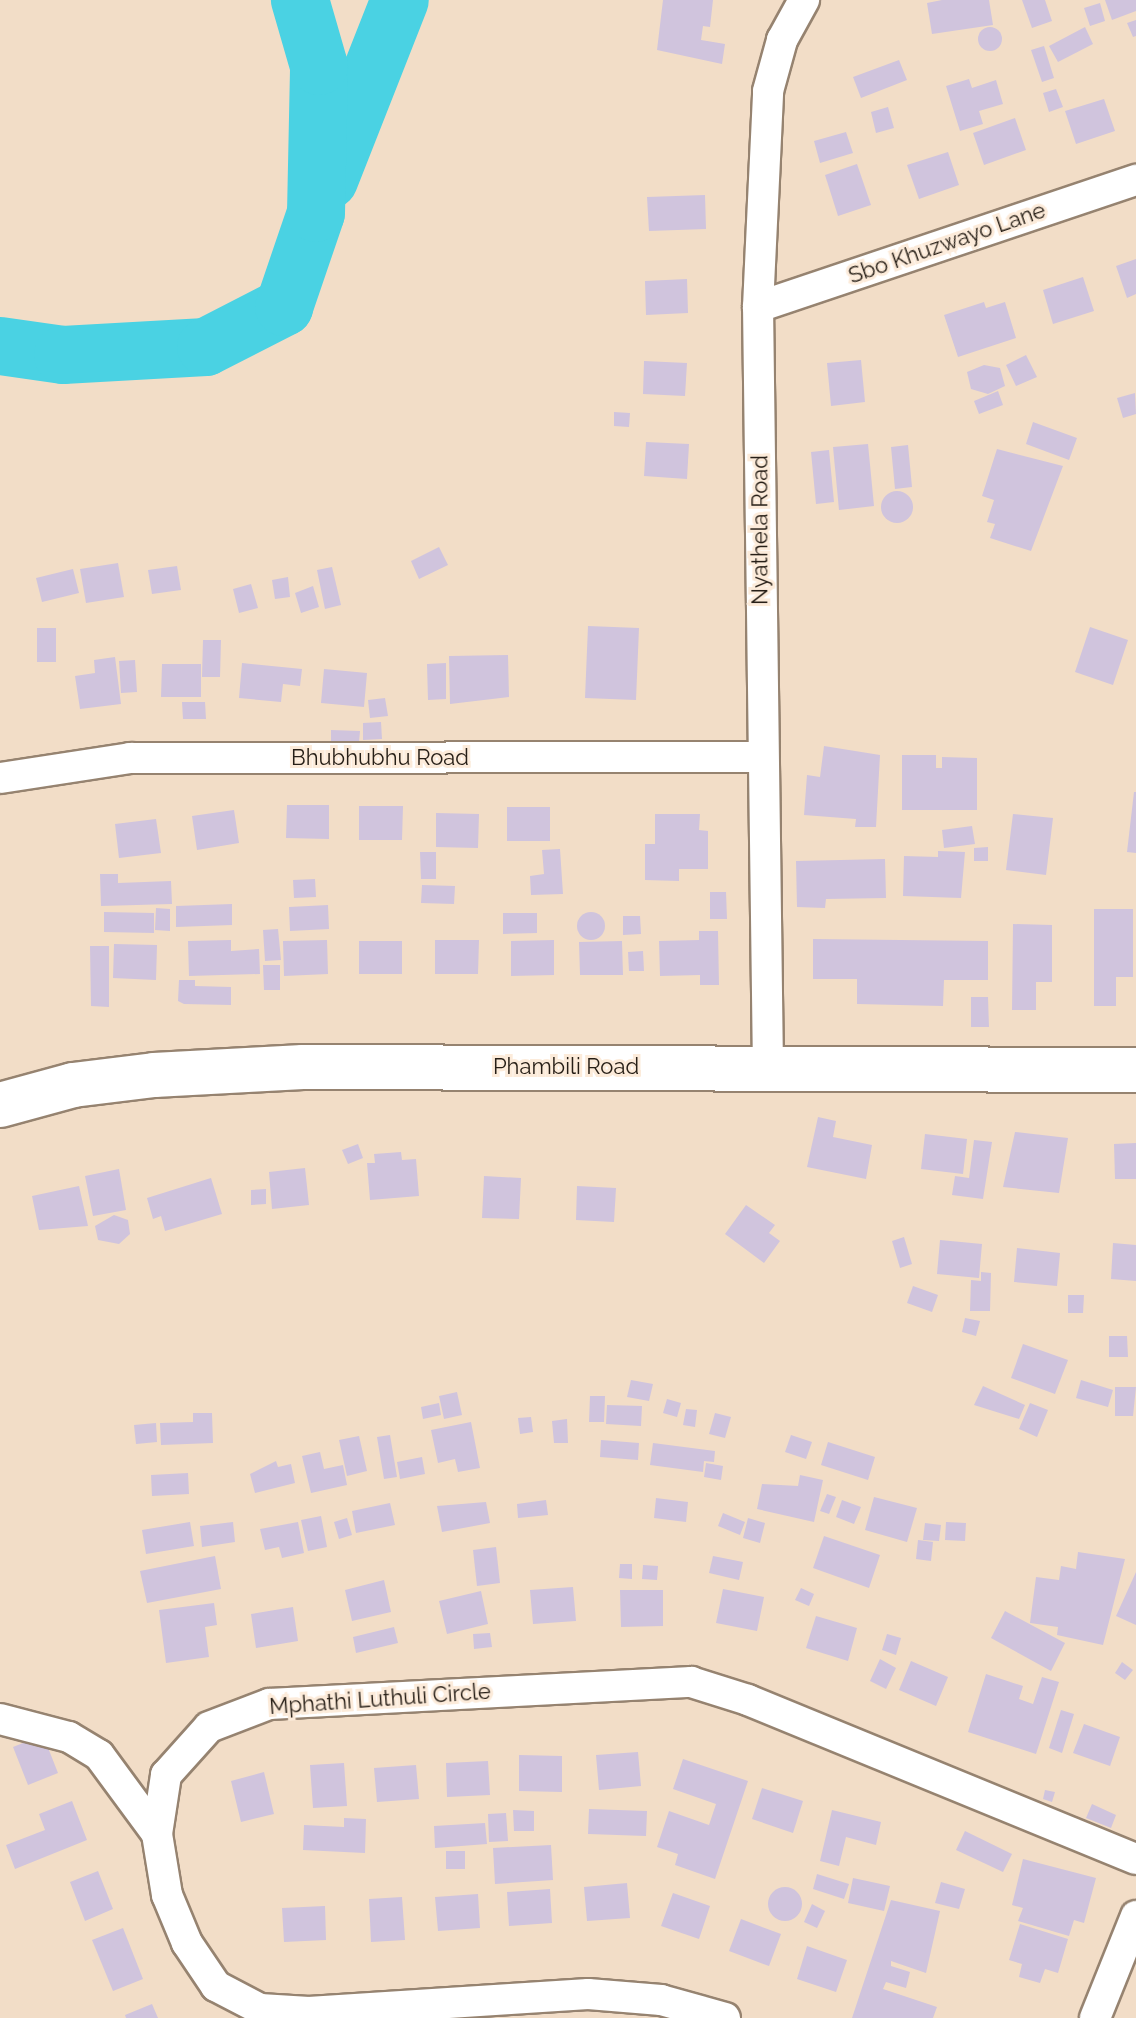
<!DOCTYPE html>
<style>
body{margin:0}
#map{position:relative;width:1136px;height:2018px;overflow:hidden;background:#f2ddc7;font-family:Raleway,sans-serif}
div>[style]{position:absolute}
.river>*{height:58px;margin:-29px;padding:0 29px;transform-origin:29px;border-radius:29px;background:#4ad2e3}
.building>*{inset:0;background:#d0c4dd}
.round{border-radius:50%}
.roads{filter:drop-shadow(2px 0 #968370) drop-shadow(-2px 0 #968370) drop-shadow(0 2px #968370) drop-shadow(0 -2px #968370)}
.street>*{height:30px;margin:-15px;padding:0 15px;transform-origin:15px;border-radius:15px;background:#fff}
.secondary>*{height:44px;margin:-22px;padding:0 22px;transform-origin:22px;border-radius:22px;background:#fff}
span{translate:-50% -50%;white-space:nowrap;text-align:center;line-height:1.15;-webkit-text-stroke:6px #fcebda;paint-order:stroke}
.street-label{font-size:22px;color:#261e16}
</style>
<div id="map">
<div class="river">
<i style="left:329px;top:180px;width:193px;rotate:-68.5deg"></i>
<i style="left:0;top:346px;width:64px;rotate:8.1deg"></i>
<i style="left:63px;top:355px;width:143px;rotate:-3.2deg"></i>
<i style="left:206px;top:347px;width:88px;rotate:-27.1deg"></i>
<i style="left:284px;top:307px;width:99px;rotate:-71.2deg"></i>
<i style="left:316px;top:213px;width:147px;rotate:-88.8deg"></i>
<i style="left:319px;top:66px;width:69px;rotate:-106.1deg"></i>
</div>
<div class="building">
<i style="clip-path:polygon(663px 0,713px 0,710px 27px,703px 26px,701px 40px,725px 44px,722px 64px,657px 50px)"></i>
<i style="clip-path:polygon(942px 0,989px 0,993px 25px,932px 34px,927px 3px)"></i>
<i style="clip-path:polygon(1022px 0,1045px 0,1052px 21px,1032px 28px)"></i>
<i style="clip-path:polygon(1105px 0,1136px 0,1136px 11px,1112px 20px)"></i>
<i style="clip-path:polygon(1100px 3px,1105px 21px,1090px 26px,1084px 8px)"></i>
<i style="clip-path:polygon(1136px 20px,1136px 36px,1133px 37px,1127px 23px)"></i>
<i class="round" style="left:978px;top:27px;width:24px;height:24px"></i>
<i style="clip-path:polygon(1085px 27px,1093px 44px,1058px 62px,1049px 46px)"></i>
<i style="clip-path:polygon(1044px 46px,1054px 78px,1042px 82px,1031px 50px)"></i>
<i style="clip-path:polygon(899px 60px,907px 80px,861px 98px,853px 77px)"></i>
<i style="clip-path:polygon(969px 79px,972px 88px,996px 80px,1003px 104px,979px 111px,983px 124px,960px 131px,946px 86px)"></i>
<i style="clip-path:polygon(1056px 89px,1063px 107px,1049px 112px,1043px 93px)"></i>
<i style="clip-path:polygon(1104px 99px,1115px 131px,1076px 144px,1065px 111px)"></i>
<i style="clip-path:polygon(888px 107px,894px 128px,876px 133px,871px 112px)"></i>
<i style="clip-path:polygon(1015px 118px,1026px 150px,984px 165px,973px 133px)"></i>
<i style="clip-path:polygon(846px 132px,853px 153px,820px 163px,814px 141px)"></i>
<i style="clip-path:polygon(948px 152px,959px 185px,919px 199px,907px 165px)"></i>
<i style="clip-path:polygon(857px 164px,871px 205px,838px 216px,825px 175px)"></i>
<i style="clip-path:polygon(705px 195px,706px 229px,649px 231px,647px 197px)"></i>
<i style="clip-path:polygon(1136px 259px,1136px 294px,1127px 298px,1116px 266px)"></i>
<i style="clip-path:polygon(1083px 277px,1094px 311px,1053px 324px,1043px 290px)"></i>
<i style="clip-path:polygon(687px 279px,688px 313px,646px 315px,645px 281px)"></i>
<i style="clip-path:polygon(984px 302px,986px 308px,1005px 302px,1016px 338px,958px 357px,944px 315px)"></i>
<i style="clip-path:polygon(1026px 355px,1037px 377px,1016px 386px,1006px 365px)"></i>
<i style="clip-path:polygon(861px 360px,865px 402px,831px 406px,827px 363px)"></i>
<i style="clip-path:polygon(644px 361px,687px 363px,685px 396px,643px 394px)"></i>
<i style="clip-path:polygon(984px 365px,1000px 368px,1005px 386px,988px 394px,971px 389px,967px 372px)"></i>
<i style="clip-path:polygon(998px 391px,1003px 405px,979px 414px,974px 401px)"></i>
<i style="clip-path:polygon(1135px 393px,1136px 414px,1123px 418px,1117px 398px)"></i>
<i style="clip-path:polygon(614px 412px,630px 413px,629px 427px,614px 426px)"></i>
<i style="clip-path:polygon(1033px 422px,1077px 438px,1069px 460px,1026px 444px)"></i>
<i style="clip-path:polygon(646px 442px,689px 444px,687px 479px,644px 476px)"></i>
<i style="clip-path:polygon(868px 444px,874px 506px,839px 510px,833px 447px)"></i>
<i style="clip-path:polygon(908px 445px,912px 487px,895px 489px,891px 447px)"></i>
<i style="clip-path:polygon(997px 449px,1063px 466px,1031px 551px,990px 538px,995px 524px,987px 522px,994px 500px,982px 496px)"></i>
<i style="clip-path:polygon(829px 450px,834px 502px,816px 504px,811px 452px)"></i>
<i class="round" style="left:881px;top:491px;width:32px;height:32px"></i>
<i style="clip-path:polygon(439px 547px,448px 565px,419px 579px,411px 561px)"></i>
<i style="clip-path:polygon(118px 563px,124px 597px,86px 603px,80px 569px)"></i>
<i style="clip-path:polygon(177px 566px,181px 590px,152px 594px,148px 570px)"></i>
<i style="clip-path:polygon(332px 567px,341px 605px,325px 609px,317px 570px)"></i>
<i style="clip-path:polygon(73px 569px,79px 593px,42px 602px,36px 578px)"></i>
<i style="clip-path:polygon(288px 577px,290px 597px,275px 599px,272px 580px)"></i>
<i style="clip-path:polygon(251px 584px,258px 608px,239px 613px,233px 589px)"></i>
<i style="clip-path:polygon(313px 586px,319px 607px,301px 613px,295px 593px)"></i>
<i style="clip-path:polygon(588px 626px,639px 628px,636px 700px,585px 698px)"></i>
<i style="clip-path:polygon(1090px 627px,1128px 640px,1113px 685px,1075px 672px)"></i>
<i style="clip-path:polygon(37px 628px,56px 628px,56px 662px,37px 662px)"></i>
<i style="clip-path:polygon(203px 640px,221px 640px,220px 677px,202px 677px)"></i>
<i style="clip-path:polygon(508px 655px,509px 697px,450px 704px,449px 656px)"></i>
<i style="clip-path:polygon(115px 657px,121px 704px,80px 709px,75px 676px,95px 673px,94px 660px)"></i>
<i style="clip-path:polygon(135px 660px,137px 692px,121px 693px,119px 661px)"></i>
<i style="clip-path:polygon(242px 663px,302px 669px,300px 686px,283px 684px,281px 702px,239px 698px)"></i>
<i style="clip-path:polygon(446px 663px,446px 699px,428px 700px,427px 664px)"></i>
<i style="clip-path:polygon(162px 664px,201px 664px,201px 697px,161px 697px)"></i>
<i style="clip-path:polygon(324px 669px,367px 673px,364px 707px,321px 703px)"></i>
<i style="clip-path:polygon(385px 698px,388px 716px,370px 718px,368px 700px)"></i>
<i style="clip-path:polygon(182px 702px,205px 702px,206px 719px,183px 719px)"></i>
<i style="clip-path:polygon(381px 722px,382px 739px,363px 740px,363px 723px)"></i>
<i style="clip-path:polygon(331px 730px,360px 731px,359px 742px,331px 741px)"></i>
<i style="clip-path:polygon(824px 746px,880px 755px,876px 827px,855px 827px,856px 819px,804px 815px,807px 775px,820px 777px)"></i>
<i style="clip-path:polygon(902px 755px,936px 755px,936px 768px,942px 768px,942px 757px,977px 758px,977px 810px,902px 810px)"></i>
<i style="clip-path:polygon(1134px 792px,1136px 792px,1136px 853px,1127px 852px)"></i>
<i style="clip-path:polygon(287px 805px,329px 805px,329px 839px,286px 838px)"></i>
<i style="clip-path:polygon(359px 806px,403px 806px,402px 840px,359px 840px)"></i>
<i style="clip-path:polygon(507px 807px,550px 807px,550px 841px,507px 841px)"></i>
<i style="clip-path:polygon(234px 810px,239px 843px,197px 850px,192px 816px)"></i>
<i style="clip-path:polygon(436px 813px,479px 814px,478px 848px,436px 847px)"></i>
<i style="clip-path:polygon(655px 814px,700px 814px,699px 830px,708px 831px,708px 869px,679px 869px,679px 881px,645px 880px,645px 844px,655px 844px)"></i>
<i style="clip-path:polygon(1013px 814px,1053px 818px,1046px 875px,1006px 870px)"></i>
<i style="clip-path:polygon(156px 819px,161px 853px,119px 858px,115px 824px)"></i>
<i style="clip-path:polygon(972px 826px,975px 844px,944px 848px,942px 830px)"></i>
<i style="clip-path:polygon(988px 847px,988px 861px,974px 861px,974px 848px)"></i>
<i style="clip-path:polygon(560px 849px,563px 894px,531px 895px,530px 876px,544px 874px,542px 850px)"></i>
<i style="clip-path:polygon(938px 851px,965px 852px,961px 898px,903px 896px,904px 856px,938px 857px)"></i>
<i style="clip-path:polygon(420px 852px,436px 852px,436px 879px,421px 879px)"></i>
<i style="clip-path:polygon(885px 859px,886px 898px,826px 899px,825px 908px,797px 907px,796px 861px)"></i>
<i style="clip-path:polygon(100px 874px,118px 874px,118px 883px,171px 881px,172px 904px,101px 906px)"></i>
<i style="clip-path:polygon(315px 879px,316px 897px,294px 898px,293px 880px)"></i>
<i style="clip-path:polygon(422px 885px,455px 886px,454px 904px,421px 903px)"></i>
<i style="clip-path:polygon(710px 892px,726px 892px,727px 919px,710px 919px)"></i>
<i style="clip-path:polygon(232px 904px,232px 925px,176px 927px,176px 906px)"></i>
<i style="clip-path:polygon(328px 905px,329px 929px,290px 931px,289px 907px)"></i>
<i style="clip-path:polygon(156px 908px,170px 909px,170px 931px,155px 930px)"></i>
<i style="clip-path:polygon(1094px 909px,1133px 909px,1133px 977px,1116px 977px,1116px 1006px,1094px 1006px)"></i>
<i style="clip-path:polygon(104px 912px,154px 913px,154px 933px,104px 932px)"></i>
<i class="round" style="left:577px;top:912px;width:28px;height:28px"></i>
<i style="clip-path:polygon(503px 913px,537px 913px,537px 933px,503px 934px)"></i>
<i style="clip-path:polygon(623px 916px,640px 916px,641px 934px,623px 935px)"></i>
<i style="clip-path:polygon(1013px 924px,1052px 925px,1052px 982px,1036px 982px,1036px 1010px,1012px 1010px)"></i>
<i style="clip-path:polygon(278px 929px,281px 960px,265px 961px,263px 930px)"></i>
<i style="clip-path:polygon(699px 931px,718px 931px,719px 985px,700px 985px,700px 975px,660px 976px,659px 941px,699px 940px)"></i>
<i style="clip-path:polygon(813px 939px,988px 941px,988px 980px,944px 980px,943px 1006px,857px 1004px,857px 979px,813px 979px)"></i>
<i style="clip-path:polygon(231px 940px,231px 951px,259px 949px,260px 974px,189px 976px,188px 941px)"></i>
<i style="clip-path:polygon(327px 940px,328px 974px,284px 976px,283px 941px)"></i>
<i style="clip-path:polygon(435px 940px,479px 940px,478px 974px,435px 974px)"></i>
<i style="clip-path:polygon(554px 940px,554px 975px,511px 976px,511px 941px)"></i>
<i style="clip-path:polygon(359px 941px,402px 941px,402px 974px,359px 974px)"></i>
<i style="clip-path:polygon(622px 941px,623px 975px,580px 975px,579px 942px)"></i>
<i style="clip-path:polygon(114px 944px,157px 945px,156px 980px,113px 978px)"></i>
<i style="clip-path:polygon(90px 946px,109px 946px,109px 1007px,91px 1006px)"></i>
<i style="clip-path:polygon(643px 951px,644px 971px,629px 971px,628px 952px)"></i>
<i style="clip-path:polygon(263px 965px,280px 965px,280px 990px,264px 990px)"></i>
<i style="clip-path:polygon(179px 980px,195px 980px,195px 986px,231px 987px,231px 1005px,184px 1004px,178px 1001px)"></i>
<i style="clip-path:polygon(971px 997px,988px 997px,989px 1027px,971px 1027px)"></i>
<i style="clip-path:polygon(818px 1117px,836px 1121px,833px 1137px,872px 1145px,866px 1179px,807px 1167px)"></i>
<i style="clip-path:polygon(1015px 1132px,1068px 1138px,1059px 1193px,1003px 1187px)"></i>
<i style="clip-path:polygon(925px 1134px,967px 1139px,963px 1174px,921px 1169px)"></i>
<i style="clip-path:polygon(974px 1140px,992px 1142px,983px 1199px,952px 1195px,955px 1176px,969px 1178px)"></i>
<i style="clip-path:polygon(1136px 1143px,1136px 1179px,1115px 1179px,1114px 1144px)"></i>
<i style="clip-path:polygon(358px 1144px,363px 1158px,348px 1164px,342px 1150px)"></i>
<i style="clip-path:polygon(401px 1152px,402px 1160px,416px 1159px,419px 1196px,370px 1200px,367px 1163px,375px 1163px,374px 1154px)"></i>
<i style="clip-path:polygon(305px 1168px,309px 1205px,272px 1209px,269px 1172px)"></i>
<i style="clip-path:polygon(119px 1169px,126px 1210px,93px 1216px,85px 1176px)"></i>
<i style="clip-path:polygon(484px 1176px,521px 1178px,519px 1219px,482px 1218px)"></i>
<i style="clip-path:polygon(211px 1178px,222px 1214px,165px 1231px,161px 1216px,153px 1219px,147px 1198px)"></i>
<i style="clip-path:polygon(79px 1186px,88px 1226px,39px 1230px,32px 1196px)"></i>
<i style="clip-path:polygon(577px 1186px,616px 1188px,614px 1222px,576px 1220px)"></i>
<i style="clip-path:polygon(266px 1189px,266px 1204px,251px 1205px,251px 1190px)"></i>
<i style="clip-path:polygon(746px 1205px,775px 1225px,769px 1233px,780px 1241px,764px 1263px,725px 1234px)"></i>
<i style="clip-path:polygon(114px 1215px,128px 1220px,130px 1234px,119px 1244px,98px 1240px,95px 1226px)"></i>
<i style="clip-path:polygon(904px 1237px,912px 1264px,900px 1268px,892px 1241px)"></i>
<i style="clip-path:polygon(940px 1240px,982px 1244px,979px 1278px,937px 1274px)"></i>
<i style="clip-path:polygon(1113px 1243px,1136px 1245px,1136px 1281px,1111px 1279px)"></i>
<i style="clip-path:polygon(1017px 1248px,1060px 1253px,1057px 1286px,1014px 1282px)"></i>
<i style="clip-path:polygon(981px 1272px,991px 1273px,990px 1311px,970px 1311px,971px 1280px,981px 1281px)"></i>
<i style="clip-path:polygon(913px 1286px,938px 1295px,932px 1312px,907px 1303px)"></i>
<i style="clip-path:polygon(1068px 1295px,1084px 1295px,1083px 1313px,1068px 1313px)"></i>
<i style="clip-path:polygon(965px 1318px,980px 1321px,976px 1336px,962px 1332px)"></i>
<i style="clip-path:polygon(1109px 1336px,1127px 1336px,1128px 1357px,1109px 1357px)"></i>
<i style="clip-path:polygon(1023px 1344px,1068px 1360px,1055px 1394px,1011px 1378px)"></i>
<i style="clip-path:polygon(631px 1380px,653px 1384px,649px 1401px,627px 1397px)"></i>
<i style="clip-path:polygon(1081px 1380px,1113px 1390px,1108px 1407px,1076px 1398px)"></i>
<i style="clip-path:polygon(983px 1386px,1025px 1405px,1019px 1419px,974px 1405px)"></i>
<i style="clip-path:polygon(1115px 1387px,1136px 1387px,1133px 1416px,1115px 1416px)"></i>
<i style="clip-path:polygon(457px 1392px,462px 1415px,444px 1419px,439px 1396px)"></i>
<i style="clip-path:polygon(590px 1396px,605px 1396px,604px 1422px,589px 1422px)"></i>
<i style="clip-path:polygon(667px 1399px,681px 1403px,677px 1417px,663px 1413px)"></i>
<i style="clip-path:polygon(439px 1403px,441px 1415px,423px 1419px,421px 1407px)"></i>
<i style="clip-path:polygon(1030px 1403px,1048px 1410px,1037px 1437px,1019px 1429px)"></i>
<i style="clip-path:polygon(607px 1405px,642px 1406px,641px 1426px,606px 1424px)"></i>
<i style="clip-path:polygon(686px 1409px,697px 1410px,695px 1427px,683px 1425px)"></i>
<i style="clip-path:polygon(193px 1413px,212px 1413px,213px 1443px,161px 1445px,160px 1423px,193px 1422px)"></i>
<i style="clip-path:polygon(715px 1413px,731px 1417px,725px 1438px,709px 1434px)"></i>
<i style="clip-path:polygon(531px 1417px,533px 1432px,520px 1434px,518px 1418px)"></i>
<i style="clip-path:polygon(567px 1419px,568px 1443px,554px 1443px,552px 1421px)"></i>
<i style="clip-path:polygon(471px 1422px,480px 1468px,458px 1472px,455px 1459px,438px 1463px,431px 1430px)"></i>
<i style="clip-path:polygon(156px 1423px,157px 1442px,136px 1444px,134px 1425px)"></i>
<i style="clip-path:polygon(390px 1435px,397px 1477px,384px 1479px,377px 1437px)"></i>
<i style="clip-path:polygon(791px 1435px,812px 1442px,806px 1459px,785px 1452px)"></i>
<i style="clip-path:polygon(359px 1436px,367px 1471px,347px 1476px,339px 1440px)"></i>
<i style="clip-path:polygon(601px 1440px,639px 1443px,638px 1460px,600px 1457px)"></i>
<i style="clip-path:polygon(828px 1442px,875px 1457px,868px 1480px,821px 1465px)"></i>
<i style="clip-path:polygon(653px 1443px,715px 1451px,714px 1462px,704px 1461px,703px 1472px,650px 1465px)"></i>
<i style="clip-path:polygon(320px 1452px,324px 1469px,343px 1465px,347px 1485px,311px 1493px,302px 1456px)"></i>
<i style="clip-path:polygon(422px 1457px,425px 1474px,400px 1479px,397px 1462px)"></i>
<i style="clip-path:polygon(276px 1461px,278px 1467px,291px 1464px,295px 1483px,255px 1493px,250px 1474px)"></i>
<i style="clip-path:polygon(706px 1463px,723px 1466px,721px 1480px,704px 1477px)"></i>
<i style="clip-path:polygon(188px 1473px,189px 1494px,152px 1496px,151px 1475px)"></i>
<i style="clip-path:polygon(800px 1475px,823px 1480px,814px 1522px,757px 1509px,762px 1484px,798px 1486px)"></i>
<i style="clip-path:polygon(827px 1494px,836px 1497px,829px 1514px,820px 1511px)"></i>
<i style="clip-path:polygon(874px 1497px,917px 1508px,907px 1542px,865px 1530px)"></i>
<i style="clip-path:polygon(656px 1498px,688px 1502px,686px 1522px,654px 1518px)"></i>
<i style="clip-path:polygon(546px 1500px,548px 1515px,518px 1518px,517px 1504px)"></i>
<i style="clip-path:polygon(842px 1500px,861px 1507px,854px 1524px,836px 1517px)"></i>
<i style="clip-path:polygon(486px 1502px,490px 1523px,442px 1532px,437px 1506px)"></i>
<i style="clip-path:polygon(390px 1503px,395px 1525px,356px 1533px,352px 1511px)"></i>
<i style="clip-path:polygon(723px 1513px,745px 1522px,740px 1535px,718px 1526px)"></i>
<i style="clip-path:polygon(321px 1516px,327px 1547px,308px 1551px,301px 1520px)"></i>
<i style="clip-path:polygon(347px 1518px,352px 1535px,339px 1539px,334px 1522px)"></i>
<i style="clip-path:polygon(748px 1518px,765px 1523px,760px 1543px,743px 1538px)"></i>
<i style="clip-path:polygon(190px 1522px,194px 1546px,146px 1554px,142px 1530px)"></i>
<i style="clip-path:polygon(233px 1522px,235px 1542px,202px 1547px,200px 1526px)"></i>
<i style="clip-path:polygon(298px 1522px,304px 1553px,282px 1558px,279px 1547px,265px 1550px,260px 1529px)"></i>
<i style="clip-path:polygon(946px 1522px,966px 1523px,965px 1541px,945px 1540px)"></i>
<i style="clip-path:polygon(925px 1523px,941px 1525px,939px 1541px,923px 1540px)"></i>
<i style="clip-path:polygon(824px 1536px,880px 1555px,869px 1588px,813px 1568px)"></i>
<i style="clip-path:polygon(918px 1540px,933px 1542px,931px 1561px,916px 1559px)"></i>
<i style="clip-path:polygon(496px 1547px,500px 1583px,477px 1586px,473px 1550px)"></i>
<i style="clip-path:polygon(1078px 1552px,1125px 1559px,1103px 1645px,1057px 1635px,1058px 1627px,1030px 1623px,1036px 1577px,1059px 1580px,1061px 1566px,1076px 1569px)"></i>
<i style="clip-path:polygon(215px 1556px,221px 1589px,147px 1603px,140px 1571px)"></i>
<i style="clip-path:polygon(713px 1556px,743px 1562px,739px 1580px,709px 1573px)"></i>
<i style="clip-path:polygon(620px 1564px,632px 1564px,632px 1579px,619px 1578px)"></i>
<i style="clip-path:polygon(643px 1565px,658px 1566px,657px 1580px,642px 1579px)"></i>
<i style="clip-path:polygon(1136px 1572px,1136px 1625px,1116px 1616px)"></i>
<i style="clip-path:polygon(384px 1580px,391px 1612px,352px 1621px,345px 1590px)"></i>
<i style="clip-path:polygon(573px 1587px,576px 1621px,533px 1624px,530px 1590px)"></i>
<i style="clip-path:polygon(801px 1588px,814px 1594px,809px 1606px,795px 1600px)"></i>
<i style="clip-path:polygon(723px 1589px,764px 1597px,757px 1631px,716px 1623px)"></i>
<i style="clip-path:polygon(620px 1590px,663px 1590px,663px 1626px,621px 1627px)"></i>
<i style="clip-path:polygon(481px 1591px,488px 1624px,447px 1634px,439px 1601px)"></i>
<i style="clip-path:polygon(214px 1603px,217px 1625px,205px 1627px,209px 1657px,166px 1663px,159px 1610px)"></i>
<i style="clip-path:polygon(293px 1607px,298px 1641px,256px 1648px,251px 1614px)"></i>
<i style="clip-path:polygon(1005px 1611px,1065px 1643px,1051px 1671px,991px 1638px)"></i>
<i style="clip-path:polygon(816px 1616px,857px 1628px,848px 1661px,806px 1648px)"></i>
<i style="clip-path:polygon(394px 1627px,398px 1643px,356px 1653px,353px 1637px)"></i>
<i style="clip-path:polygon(490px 1633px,492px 1647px,474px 1649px,473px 1634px)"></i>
<i style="clip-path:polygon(887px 1634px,901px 1638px,896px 1655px,882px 1650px)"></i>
<i style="clip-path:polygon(880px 1659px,896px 1668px,886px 1689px,870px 1681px)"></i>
<i style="clip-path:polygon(911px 1661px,948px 1677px,936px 1706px,899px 1690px)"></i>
<i style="clip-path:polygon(1122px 1662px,1133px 1670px,1125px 1680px,1115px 1673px)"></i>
<i style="clip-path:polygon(986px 1674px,1023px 1686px,1019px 1699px,1033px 1704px,1042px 1677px,1059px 1682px,1036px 1754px,968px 1732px)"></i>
<i style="clip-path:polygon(1061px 1710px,1074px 1714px,1062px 1753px,1049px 1748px)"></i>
<i style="clip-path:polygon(1084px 1724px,1120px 1737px,1110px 1766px,1073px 1753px)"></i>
<i style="clip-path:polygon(43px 1735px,58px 1773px,28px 1785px,13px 1747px)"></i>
<i style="clip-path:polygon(638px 1752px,641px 1786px,599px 1790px,596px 1755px)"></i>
<i style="clip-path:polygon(519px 1755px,562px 1756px,562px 1792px,519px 1791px)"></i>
<i style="clip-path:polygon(683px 1759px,748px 1781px,715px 1879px,675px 1865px,678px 1854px,657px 1847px,669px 1811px,709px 1825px,716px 1804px,673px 1789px)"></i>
<i style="clip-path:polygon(488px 1761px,490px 1795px,447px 1797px,446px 1763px)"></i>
<i style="clip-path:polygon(344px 1763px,347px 1806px,313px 1808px,310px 1765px)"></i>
<i style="clip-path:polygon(416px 1765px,419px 1799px,377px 1802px,374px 1768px)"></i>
<i style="clip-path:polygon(264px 1772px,274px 1814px,241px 1822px,231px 1781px)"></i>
<i style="clip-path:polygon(762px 1788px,803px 1801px,793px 1833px,752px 1819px)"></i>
<i style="clip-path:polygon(1045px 1790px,1055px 1792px,1052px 1802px,1043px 1799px)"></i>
<i style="clip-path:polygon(72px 1801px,87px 1840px,15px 1869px,6px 1845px,45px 1830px,39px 1814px)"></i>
<i style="clip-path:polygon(1092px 1804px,1116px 1815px,1111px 1828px,1086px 1818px)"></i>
<i style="clip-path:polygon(589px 1809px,647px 1811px,646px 1836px,588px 1834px)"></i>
<i style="clip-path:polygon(513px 1810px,534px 1811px,534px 1831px,514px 1831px)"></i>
<i style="clip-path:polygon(832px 1810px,881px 1822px,876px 1845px,846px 1837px,839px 1866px,820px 1861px)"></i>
<i style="clip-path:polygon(506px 1813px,508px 1841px,489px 1842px,488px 1814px)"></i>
<i style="clip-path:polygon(344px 1818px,366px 1819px,365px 1853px,303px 1850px,304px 1825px,344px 1827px)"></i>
<i style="clip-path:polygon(485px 1823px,487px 1844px,435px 1848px,434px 1826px)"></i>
<i style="clip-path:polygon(965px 1831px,1012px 1854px,1003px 1872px,956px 1850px)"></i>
<i style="clip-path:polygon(551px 1845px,553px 1880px,495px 1884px,493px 1848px)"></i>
<i style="clip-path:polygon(446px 1851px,465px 1851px,465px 1869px,446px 1869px)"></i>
<i style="clip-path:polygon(1023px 1859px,1096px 1878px,1084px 1923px,1074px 1920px,1069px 1936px,1018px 1921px,1023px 1908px,1012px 1905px)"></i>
<i style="clip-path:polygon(98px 1871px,113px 1909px,85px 1921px,70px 1882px)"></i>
<i style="clip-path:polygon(817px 1874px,849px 1884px,844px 1899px,813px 1889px)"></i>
<i style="clip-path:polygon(853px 1878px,890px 1886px,884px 1911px,848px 1903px)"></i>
<i style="clip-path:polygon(941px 1882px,965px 1889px,959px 1909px,935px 1903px)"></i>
<i style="clip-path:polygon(627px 1883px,630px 1918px,587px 1921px,584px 1887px)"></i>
<i class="round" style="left:768px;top:1887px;width:34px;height:34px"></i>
<i style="clip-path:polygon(550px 1889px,552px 1923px,509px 1926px,507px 1892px)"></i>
<i style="clip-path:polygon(673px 1893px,710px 1906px,699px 1939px,661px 1926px)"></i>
<i style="clip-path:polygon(478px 1894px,480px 1928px,438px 1931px,435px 1897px)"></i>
<i style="clip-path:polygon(402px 1897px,405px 1940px,371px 1942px,369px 1899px)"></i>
<i style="clip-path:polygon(891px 1900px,940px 1911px,926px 1973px,891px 1961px,891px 1966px,910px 1972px,906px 1988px,886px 1982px,883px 1989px,937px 2007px,933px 2018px,852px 2018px)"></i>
<i style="clip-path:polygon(812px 1904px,825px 1911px,817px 1928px,804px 1922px)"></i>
<i style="clip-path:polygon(325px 1906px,326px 1940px,284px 1942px,282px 1908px)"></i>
<i style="clip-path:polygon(741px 1919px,781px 1934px,769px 1966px,729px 1951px)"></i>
<i style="clip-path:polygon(1020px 1924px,1068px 1939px,1058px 1973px,1045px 1969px,1040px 1983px,1019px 1977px,1022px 1964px,1009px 1960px)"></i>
<i style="clip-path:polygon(123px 1928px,143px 1979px,113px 1991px,92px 1940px)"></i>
<i style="clip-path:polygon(807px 1946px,847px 1960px,836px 1992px,797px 1979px)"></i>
<i style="clip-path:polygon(152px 2004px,158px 2018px,126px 2018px,125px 2015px)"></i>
</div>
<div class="roads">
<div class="street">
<i style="left:758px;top:307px;width:399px;rotate:-18.6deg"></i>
<i style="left:0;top:778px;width:132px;rotate:-8.7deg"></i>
<i style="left:130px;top:758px;width:632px;rotate:-0.09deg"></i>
<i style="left:768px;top:1069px;width:762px;rotate:-90.75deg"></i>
<i style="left:758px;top:307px;width:216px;rotate:-87.3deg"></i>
<i style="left:768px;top:91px;width:53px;rotate:-74.6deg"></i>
<i style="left:782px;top:40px;width:46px;rotate:-61.2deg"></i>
<i style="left:0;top:1719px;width:71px;rotate:14.6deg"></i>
<i style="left:69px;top:1737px;width:35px;rotate:31deg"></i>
<i style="left:99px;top:1755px;width:98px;rotate:53.7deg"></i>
<i style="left:725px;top:2018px;width:66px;rotate:-164.3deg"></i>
<i style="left:661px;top:2000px;width:73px;rotate:-175.3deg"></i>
<i style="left:588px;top:1994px;width:280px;rotate:176.3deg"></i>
<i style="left:309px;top:2012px;width:49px;rotate:-176.5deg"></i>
<i style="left:260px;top:2009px;width:50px;rotate:-152.4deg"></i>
<i style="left:216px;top:1986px;width:52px;rotate:-124deg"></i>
<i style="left:187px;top:1943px;width:52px;rotate:-112.6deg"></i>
<i style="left:167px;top:1895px;width:62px;rotate:-99.3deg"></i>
<i style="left:157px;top:1834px;width:60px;rotate:-81.3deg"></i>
<i style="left:166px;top:1775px;width:64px;rotate:-48.1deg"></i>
<i style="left:209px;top:1727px;width:64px;rotate:-21deg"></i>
<i style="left:269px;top:1704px;width:423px;rotate:-3deg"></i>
<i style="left:691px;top:1682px;width:60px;rotate:17.5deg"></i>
<i style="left:748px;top:1700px;width:419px;rotate:22.3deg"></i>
<i style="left:1095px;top:2018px;width:110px;rotate:-68.1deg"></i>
</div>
<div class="secondary">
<i style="left:0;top:1105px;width:76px;rotate:-15.3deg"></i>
<i style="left:73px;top:1085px;width:82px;rotate:-7deg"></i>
<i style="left:154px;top:1075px;width:149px;rotate:-3.1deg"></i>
<i style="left:303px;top:1067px;width:833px;rotate:0.21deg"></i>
</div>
</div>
<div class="street-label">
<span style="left:947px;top:243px;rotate:-19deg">Sbo Khuzwayo Lane</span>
<span style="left:760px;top:530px;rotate:-90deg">Nyathela Road</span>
<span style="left:380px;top:758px">Bhubhubhu Road</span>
<span style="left:566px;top:1067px">Phambili Road</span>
<span style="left:380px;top:1699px;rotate:-4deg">Mphathi Luthuli Circle</span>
</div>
</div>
